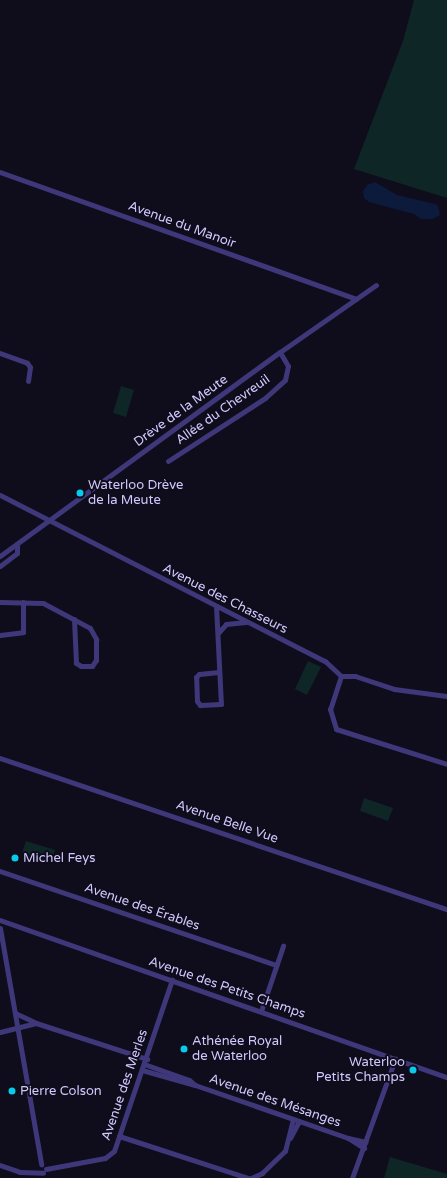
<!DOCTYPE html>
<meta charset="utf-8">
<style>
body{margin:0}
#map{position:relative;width:447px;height:1178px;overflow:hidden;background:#0f0c1c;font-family:"Varela Round",sans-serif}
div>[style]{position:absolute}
.green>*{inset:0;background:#0f2626}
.water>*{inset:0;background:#0c1b3b}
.minor>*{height:5px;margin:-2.5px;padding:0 2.5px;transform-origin:2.5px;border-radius:2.5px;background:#3e387a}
.dots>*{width:11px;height:11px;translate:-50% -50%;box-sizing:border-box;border:2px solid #0f0c1c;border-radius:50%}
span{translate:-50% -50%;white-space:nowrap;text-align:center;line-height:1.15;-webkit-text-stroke:4px #0f0c1c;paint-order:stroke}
.street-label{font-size:13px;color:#d1c9fd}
.poi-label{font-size:13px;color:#d1c9fd}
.left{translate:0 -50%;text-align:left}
.right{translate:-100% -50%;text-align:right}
</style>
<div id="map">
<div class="green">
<i style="clip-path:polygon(414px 0,447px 0,447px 198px,354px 169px,403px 41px)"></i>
<i style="clip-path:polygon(121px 386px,134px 390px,126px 417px,113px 413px)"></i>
<i style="clip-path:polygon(308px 661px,321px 667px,307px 695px,295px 689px)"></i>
<i style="clip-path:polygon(364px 798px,393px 808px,388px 821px,360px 811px)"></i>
<i style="clip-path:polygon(26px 841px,55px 850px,51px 863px,22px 853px)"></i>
<i style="clip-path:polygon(390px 1157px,447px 1174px,447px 1178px,384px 1178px)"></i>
</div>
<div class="water">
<i style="clip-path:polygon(375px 182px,397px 195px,435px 204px,438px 206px,440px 215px,432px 219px,421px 219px,414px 214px,369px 202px,364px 198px,363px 191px,367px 185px)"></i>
</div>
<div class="minor">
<i style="left:0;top:172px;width:378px;rotate:19.6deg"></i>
<i style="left:0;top:353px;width:29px;rotate:20deg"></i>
<i style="left:27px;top:363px;width:5px;rotate:53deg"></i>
<i style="left:30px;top:367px;width:14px;rotate:98deg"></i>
<i style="left:168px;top:461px;width:116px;rotate:-33deg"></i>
<i style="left:265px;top:398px;width:27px;rotate:-42deg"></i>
<i style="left:285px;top:380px;width:14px;rotate:-78deg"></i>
<i style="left:288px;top:366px;width:16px;rotate:-120deg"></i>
<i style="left:0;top:495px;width:365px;rotate:27.1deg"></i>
<i style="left:325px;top:661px;width:22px;rotate:43deg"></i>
<i style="left:341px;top:676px;width:14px"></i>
<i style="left:355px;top:676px;width:41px;rotate:18.4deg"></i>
<i style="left:394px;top:689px;width:53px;rotate:7.5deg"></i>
<i style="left:0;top:556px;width:346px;rotate:-36.1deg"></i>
<i style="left:280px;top:352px;width:117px;rotate:-34.9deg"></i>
<i style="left:0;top:566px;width:21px;rotate:-37deg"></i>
<i style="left:17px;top:553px;width:9px;rotate:-90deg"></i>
<i style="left:0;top:602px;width:43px;rotate:1.3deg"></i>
<i style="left:43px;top:603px;width:53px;rotate:28deg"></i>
<i style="left:90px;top:628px;width:13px;rotate:61deg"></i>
<i style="left:96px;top:639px;width:21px;rotate:90deg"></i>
<i style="left:96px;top:660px;width:7px;rotate:124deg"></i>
<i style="left:92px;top:666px;width:11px;rotate:180deg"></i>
<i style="left:81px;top:666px;width:6px;rotate:-149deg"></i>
<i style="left:76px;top:663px;width:44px;rotate:-92.6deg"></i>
<i style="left:216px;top:606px;width:98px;rotate:87.1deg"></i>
<i style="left:221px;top:704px;width:21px;rotate:177deg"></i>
<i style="left:200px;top:705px;width:5px;rotate:-127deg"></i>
<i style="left:197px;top:701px;width:24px;rotate:-92deg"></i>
<i style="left:196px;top:677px;width:4px;rotate:-45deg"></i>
<i style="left:199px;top:674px;width:20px;rotate:-6deg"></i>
<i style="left:218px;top:633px;width:12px;rotate:-48deg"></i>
<i style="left:226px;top:624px;width:20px;rotate:-6deg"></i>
<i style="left:0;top:635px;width:23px;rotate:-7deg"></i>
<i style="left:23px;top:632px;width:30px;rotate:-90deg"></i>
<i style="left:341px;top:676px;width:35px;rotate:108deg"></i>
<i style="left:330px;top:709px;width:21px;rotate:73deg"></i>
<i style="left:336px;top:729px;width:116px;rotate:17.5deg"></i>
<i style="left:0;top:758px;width:472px;rotate:18.7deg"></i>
<i style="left:0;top:871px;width:292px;rotate:18.8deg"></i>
<i style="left:0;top:920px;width:474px;rotate:19.4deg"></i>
<i style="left:0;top:928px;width:240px;rotate:80.1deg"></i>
<i style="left:261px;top:1011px;width:69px;rotate:-71.3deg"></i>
<i style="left:15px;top:1013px;width:23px;rotate:25deg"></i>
<i style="left:36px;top:1023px;width:117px;rotate:18deg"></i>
<i style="left:0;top:1032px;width:37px;rotate:-14deg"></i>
<i style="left:144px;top:1064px;width:48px;rotate:19.6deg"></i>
<i style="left:189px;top:1080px;width:8px;rotate:40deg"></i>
<i style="left:142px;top:1070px;width:55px;rotate:15.8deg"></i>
<i style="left:195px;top:1085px;width:162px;rotate:19.1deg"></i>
<i style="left:348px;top:1138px;width:18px;rotate:13deg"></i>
<i style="left:119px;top:1136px;width:136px;rotate:18deg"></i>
<i style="left:290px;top:1138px;width:19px;rotate:-62deg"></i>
<i style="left:348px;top:1138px;width:19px;rotate:32deg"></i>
<i style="left:0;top:1165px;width:21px;rotate:19deg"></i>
<i style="left:20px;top:1172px;width:23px;rotate:2deg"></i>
<i style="left:46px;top:1169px;width:60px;rotate:-10.6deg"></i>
<i style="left:105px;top:1158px;width:11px;rotate:-38deg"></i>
<i style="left:114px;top:1151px;width:181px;rotate:-71.3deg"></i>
<i style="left:251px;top:1178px;width:12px;rotate:-24deg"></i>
<i style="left:262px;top:1173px;width:32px;rotate:-44deg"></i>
<i style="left:285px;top:1151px;width:33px;rotate:-76deg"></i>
<i style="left:352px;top:1178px;width:127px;rotate:-70.1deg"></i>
</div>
<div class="dots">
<i style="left:80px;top:493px;background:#08caea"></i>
<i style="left:15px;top:858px;background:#08caea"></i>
<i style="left:184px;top:1049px;background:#08caea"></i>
<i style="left:413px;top:1070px;background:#08caea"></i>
<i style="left:12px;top:1091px;background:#08caea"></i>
</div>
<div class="street-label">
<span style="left:182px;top:225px;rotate:20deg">Avenue du Manoir</span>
<span style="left:223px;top:410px;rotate:-35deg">Allée du Chevreuil</span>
<span style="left:181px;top:411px;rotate:-36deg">Drève de la Meute</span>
<span style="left:225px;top:599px;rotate:27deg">Avenue des Chasseurs</span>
<span style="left:227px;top:822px;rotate:19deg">Avenue Belle Vue</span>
<span style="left:142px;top:907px;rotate:19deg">Avenue des Érables</span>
<span style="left:227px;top:988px;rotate:19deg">Avenue des Petits Champs</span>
<span style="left:125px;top:1085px;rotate:-71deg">Avenue des Merles</span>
<span style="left:275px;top:1101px;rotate:19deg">Avenue des Mésanges</span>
</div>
<div class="poi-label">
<span class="left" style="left:88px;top:493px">Waterloo Drève<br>de la Meute</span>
<span class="left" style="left:23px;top:858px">Michel Feys</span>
<span class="left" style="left:192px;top:1049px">Athénée Royal<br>de Waterloo</span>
<span class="right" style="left:405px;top:1070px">Waterloo<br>Petits Champs</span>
<span class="left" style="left:20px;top:1091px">Pierre Colson</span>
</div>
</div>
